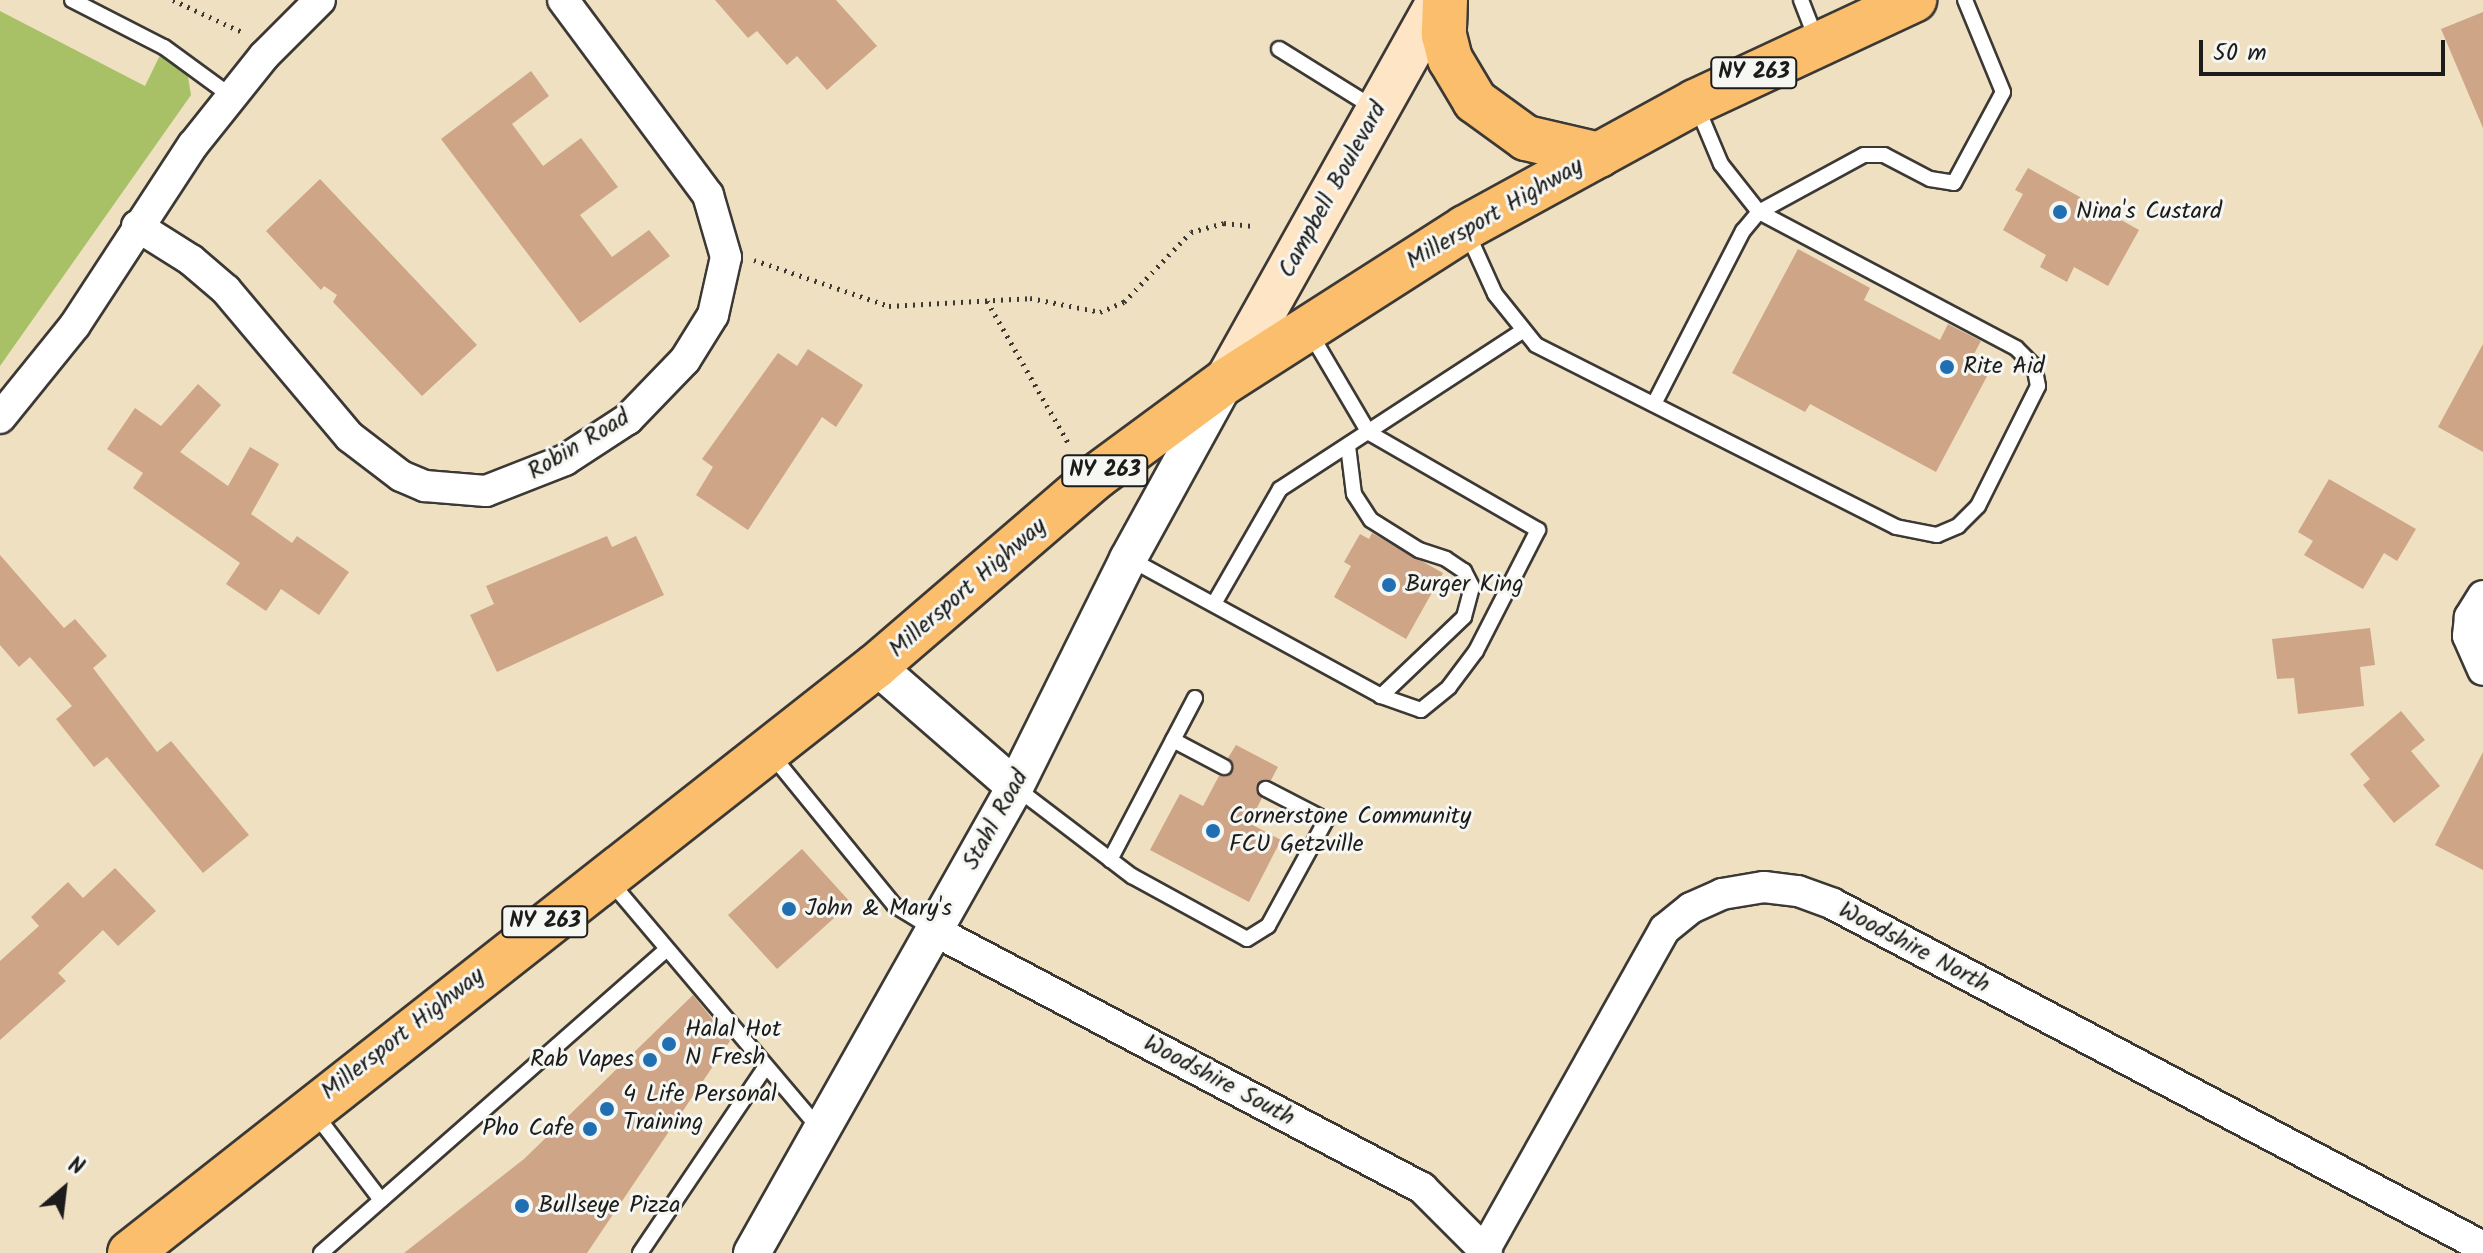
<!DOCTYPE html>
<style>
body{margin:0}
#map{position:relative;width:2483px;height:1253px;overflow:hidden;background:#efe0c2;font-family:Kalam,sans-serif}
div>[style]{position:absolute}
.green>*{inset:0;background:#a8c066}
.building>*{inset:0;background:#cea586}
.path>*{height:5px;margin-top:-2.5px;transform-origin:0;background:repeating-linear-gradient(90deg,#3c3935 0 2px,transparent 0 8px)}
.roads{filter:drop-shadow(2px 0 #3c3935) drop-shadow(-2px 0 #3c3935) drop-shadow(0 2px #3c3935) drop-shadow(0 -2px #3c3935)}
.service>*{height:14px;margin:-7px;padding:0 7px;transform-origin:7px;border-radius:7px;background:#fff}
.minor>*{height:30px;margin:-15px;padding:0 15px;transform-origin:15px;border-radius:15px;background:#fff}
.tertiary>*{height:36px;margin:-18px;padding:0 18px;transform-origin:18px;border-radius:18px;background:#fff}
.secondary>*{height:42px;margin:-21px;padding:0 21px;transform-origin:21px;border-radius:21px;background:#fde5c5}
.primary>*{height:44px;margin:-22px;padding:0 22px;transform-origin:22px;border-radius:22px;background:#fabe6d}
.dots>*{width:22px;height:22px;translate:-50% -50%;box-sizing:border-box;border:4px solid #f6f6f2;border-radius:50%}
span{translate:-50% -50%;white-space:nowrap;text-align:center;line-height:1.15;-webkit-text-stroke:6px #f6f6f2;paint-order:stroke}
.shield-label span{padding:2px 6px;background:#f6f6f2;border:2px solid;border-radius:6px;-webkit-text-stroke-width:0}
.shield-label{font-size:22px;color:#1c1c1c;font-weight:700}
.street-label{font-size:24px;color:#1c1c1c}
.poi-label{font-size:24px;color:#1c1c1c}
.left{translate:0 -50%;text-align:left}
.right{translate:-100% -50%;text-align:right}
.north{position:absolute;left:24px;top:1149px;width:80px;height:80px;-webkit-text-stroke:6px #f6f6f2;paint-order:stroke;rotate:28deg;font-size:22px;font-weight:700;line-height:32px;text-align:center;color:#1c1c1c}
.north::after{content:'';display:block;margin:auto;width:28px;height:36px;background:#1c1c1c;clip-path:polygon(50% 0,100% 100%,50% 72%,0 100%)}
.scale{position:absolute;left:2199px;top:40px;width:246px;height:36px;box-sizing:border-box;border:4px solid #1c1c1c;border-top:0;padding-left:10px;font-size:24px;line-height:28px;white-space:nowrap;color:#1c1c1c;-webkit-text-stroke:6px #f6f6f2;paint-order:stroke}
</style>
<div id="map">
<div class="green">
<i style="clip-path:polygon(0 11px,145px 86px,164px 47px,188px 77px,191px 95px,0 366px)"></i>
</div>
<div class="building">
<i style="clip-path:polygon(715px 0,836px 0,877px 46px,827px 90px,797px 56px,787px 65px,757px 31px,748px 38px)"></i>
<i style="clip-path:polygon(2483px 12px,2483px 128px,2441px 29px)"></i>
<i style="clip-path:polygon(531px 71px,549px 96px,512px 124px,543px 166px,581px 138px,618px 187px,580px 215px,612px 257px,649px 230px,670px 256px,580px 323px,441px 139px)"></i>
<i style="clip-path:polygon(2028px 168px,2139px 230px,2108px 286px,2074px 267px,2067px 282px,2040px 267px,2046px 255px,2003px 230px,2023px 194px,2015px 190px)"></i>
<i style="clip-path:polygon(320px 179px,477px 345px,422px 396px,333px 302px,337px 295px,324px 286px,321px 290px,266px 231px)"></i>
<i style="clip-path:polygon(1798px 249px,1870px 288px,1864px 300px,1940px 340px,1948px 324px,1981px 341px,1974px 354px,1993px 365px,1936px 472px,1810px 404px,1805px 412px,1732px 373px)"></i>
<i style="clip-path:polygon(2483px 344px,2483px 452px,2438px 427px)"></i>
<i style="clip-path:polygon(808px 349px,863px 385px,836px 427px,822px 417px,748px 530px,696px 495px,713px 467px,702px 459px,778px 353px,797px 366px)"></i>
<i style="clip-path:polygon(198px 384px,221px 405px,180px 452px,228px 486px,250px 447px,279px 464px,251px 514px,292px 543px,297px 536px,349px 572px,319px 615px,281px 589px,266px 611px,226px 584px,240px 563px,133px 488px,143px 473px,107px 449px,135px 408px,161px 426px)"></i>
<i style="clip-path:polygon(2329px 479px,2416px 529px,2397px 561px,2384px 553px,2363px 589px,2304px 555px,2313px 541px,2298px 532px)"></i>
<i style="clip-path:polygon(1372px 533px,1443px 573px,1406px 639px,1334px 597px,1351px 566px,1344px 562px,1360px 534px,1369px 539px)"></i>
<i style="clip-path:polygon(607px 536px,612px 547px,636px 536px,664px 595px,497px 672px,470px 615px,494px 604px,486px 586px)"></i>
<i style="clip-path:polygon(0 555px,64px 628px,75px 619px,107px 656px,93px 668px,157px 752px,171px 741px,249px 835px,203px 873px,107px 757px,94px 767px,56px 719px,72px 706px,30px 657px,19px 667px,0 645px)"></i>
<i style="clip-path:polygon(2370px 628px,2375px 665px,2360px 667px,2364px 706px,2298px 714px,2294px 678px,2277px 679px,2272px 639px)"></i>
<i style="clip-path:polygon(2401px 711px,2425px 740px,2411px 751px,2440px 786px,2394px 823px,2363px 785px,2370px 779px,2350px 754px)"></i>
<i style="clip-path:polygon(1236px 745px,1278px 767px,1271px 780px,1258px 784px,1262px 798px,1249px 823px,1281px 840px,1249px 902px,1150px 850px,1180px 794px,1203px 806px,1219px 776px,1232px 772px,1228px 758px)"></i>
<i style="clip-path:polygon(2483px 752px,2483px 870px,2435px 845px)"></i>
<i style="clip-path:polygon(802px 849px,851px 903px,777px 969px,728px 915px)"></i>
<i style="clip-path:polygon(115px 868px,156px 911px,118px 946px,103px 930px,58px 973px,66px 981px,0 1040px,0 961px,39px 926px,31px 917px,68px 882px,83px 898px)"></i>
<i style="clip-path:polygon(693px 995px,730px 1041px,587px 1253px,404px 1253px,524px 1159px)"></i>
</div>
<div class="path">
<i style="left:173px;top:0;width:78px;rotate:24.9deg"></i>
<i style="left:754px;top:260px;width:143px;rotate:18.8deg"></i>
<i style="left:889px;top:306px;width:141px;rotate:-3.2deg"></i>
<i style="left:1030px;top:298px;width:71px;rotate:11.3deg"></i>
<i style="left:1100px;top:312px;width:26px;rotate:-23deg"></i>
<i style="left:1124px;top:302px;width:97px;rotate:-46.3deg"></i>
<i style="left:1191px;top:232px;width:34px;rotate:-15deg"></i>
<i style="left:1224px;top:223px;width:30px;rotate:6deg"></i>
<i style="left:987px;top:301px;width:165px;rotate:60.2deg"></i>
</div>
<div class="roads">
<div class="service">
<i style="left:72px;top:0;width:103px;rotate:27.1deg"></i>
<i style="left:164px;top:47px;width:83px;rotate:36.2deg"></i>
<i style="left:1801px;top:0;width:44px;rotate:68.7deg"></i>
<i style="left:1279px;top:49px;width:112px;rotate:31.8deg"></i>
<i style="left:1467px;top:232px;width:68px;rotate:65.7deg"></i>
<i style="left:1495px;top:294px;width:65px;rotate:51.2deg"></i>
<i style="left:1536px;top:345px;width:403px;rotate:26.8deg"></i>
<i style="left:1896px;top:527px;width:42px;rotate:11deg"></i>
<i style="left:1937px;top:535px;width:23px;rotate:-23deg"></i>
<i style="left:1958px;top:526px;width:28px;rotate:-45deg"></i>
<i style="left:1978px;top:506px;width:134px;rotate:-63.4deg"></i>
<i style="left:2038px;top:386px;width:20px;rotate:-101deg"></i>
<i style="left:2034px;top:366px;width:25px;rotate:-135deg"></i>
<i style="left:2016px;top:348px;width:291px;rotate:-152.1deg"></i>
<i style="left:1759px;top:212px;width:61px;rotate:-128.4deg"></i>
<i style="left:1721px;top:164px;width:62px;rotate:-112.8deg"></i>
<i style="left:1654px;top:404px;width:195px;rotate:-62.8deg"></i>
<i style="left:1743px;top:231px;width:25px;rotate:-50deg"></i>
<i style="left:1759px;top:212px;width:119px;rotate:-28.5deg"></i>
<i style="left:1864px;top:155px;width:20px"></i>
<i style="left:1884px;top:155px;width:52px;rotate:27.6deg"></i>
<i style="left:1930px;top:179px;width:24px;rotate:9deg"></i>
<i style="left:1954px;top:183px;width:103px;rotate:-61.7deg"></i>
<i style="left:2003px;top:92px;width:100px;rotate:-112.4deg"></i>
<i style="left:1348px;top:446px;width:48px;rotate:82.9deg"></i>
<i style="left:1354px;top:494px;width:31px;rotate:57deg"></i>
<i style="left:1371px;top:520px;width:57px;rotate:32deg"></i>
<i style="left:1419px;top:550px;width:28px;rotate:18deg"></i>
<i style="left:1446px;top:559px;width:22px;rotate:34deg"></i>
<i style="left:1464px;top:571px;width:18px;rotate:63deg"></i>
<i style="left:1472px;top:587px;width:31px;rotate:105deg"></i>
<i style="left:1464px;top:617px;width:115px;rotate:136.4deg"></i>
<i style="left:1130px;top:559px;width:286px;rotate:28.6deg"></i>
<i style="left:1381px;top:696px;width:42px;rotate:19.3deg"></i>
<i style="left:1421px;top:710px;width:36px;rotate:-39deg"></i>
<i style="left:1449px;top:687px;width:45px;rotate:-53.1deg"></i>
<i style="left:1476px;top:651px;width:136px;rotate:-62.9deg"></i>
<i style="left:1538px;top:530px;width:195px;rotate:-150.1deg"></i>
<i style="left:1369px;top:433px;width:118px;rotate:-120.5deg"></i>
<i style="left:1215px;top:602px;width:130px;rotate:-60.1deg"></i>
<i style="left:1280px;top:489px;width:289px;rotate:-33.1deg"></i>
<i style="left:1173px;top:740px;width:58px;rotate:27.9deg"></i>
<i style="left:771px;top:754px;width:195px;rotate:50.8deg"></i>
<i style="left:894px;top:905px;width:48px;rotate:31.4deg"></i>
<i style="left:1015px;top:787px;width:147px;rotate:37.3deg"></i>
<i style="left:1132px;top:876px;width:131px;rotate:28.7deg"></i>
<i style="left:1247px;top:939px;width:25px;rotate:-32deg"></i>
<i style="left:1268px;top:926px;width:121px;rotate:-61.3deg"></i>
<i style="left:1326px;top:820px;width:68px;rotate:-152.7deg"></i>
<i style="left:1110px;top:860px;width:183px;rotate:-62.3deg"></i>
<i style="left:610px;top:881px;width:324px;rotate:49.8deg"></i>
<i style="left:316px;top:1115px;width:107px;rotate:52.6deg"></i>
<i style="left:321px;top:1253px;width:459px;rotate:-41.3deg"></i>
<i style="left:640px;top:1253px;width:225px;rotate:-56deg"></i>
</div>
<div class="minor">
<i style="left:137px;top:226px;width:64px;rotate:32.2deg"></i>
<i style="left:191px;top:260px;width:46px;rotate:40.6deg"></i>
<i style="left:226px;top:290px;width:192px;rotate:49.9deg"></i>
<i style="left:350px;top:437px;width:64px;rotate:37.4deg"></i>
<i style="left:401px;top:476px;width:26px;rotate:23deg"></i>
<i style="left:425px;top:486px;width:61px;rotate:4.7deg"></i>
<i style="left:486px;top:491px;width:85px;rotate:-21.4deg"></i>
<i style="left:565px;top:460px;width:75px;rotate:-33.1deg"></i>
<i style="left:628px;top:419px;width:82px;rotate:-46deg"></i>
<i style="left:685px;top:360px;width:53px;rotate:-58.1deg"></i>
<i style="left:713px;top:315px;width:59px;rotate:-77.4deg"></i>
<i style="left:726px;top:257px;width:65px;rotate:-106.2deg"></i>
<i style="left:708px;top:195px;width:243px;rotate:-126.6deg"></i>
<i style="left:0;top:418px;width:119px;rotate:-51.1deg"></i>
<i style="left:75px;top:325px;width:215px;rotate:-56.8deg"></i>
<i style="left:193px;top:145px;width:114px;rotate:-51.4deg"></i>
<i style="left:264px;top:56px;width:79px;rotate:-45deg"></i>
<i style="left:2483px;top:596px;width:25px;rotate:122deg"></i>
<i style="left:2470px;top:617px;width:19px;rotate:96deg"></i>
<i style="left:2468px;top:636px;width:37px;rotate:66deg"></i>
<i style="left:935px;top:931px;width:551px;rotate:27.82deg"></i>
<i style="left:1422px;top:1188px;width:92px;rotate:45deg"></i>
<i style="left:1484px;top:1251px;width:369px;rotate:-60.7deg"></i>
<i style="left:1665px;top:929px;width:33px;rotate:-39deg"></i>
<i style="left:1691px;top:908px;width:34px;rotate:-24deg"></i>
<i style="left:1722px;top:894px;width:43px;rotate:-9.5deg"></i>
<i style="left:1764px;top:887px;width:34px;rotate:7deg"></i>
<i style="left:1798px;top:891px;width:37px;rotate:20deg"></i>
<i style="left:1833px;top:904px;width:735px;rotate:27.82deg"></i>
</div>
<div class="tertiary">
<i style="left:876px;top:666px;width:184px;rotate:41deg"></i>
<i style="left:752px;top:1253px;width:535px;rotate:-60.56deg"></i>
<i style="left:1015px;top:787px;width:254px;rotate:-63.6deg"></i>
<i style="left:1128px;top:559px;width:197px;rotate:-61.2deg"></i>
</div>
<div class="secondary">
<i style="left:1226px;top:381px;width:436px;rotate:-60.8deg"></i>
</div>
<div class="primary">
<i style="left:1445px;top:0;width:35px;rotate:92deg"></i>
<i style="left:1444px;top:35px;width:25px;rotate:76deg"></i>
<i style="left:1450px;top:59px;width:49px;rotate:59.2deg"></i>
<i style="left:1475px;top:101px;width:63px;rotate:36deg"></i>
<i style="left:1526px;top:138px;width:75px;rotate:13.1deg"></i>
<i style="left:130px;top:1253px;width:949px;rotate:-38.2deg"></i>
<i style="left:876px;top:666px;width:291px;rotate:-40.7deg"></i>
<i style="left:1097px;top:476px;width:160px;rotate:-36.4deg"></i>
<i style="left:1226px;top:381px;width:284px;rotate:-32.6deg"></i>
<i style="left:1465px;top:228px;width:262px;rotate:-28.7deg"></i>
<i style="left:1695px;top:102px;width:242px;rotate:-25deg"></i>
</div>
</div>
<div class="dots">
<i style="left:2060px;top:212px;background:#1f6fb2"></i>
<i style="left:1947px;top:367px;background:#1f6fb2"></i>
<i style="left:1389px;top:585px;background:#1f6fb2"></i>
<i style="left:1213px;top:831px;background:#1f6fb2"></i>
<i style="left:789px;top:909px;background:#1f6fb2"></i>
<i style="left:669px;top:1044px;background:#1f6fb2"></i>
<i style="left:650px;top:1060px;background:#1f6fb2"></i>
<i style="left:607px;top:1109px;background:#1f6fb2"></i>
<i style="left:590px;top:1129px;background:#1f6fb2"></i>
<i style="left:522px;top:1206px;background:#1f6fb2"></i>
</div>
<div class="shield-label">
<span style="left:1754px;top:73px">NY 263</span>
<span style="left:1105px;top:471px">NY 263</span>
<span style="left:545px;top:922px">NY 263</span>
</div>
<div class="street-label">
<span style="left:1333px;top:190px;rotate:-61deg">Campbell Boulevard</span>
<span style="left:1495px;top:214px;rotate:-30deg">Millersport Highway</span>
<span style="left:579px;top:445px;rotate:-31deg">Robin Road</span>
<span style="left:968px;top:588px;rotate:-41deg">Millersport Highway</span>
<span style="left:996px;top:820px;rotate:-61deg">Stahl Road</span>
<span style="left:1914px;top:948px;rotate:28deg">Woodshire North</span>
<span style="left:403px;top:1034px;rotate:-38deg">Millersport Highway</span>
<span style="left:1219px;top:1081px;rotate:28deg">Woodshire South</span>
</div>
<div class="poi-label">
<span class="left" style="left:2076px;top:212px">Nina's Custard</span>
<span class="left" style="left:1963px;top:367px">Rite Aid</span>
<span class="left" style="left:1405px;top:585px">Burger King</span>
<span class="left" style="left:1229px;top:831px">Cornerstone Community<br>FCU Getzville</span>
<span class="left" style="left:805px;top:909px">John &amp; Mary's</span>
<span class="left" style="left:685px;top:1044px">Halal Hot<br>N Fresh</span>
<span class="right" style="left:634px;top:1060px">Rab Vapes</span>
<span class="left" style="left:623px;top:1109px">4 Life Personal<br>Training</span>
<span class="right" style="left:574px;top:1129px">Pho Cafe</span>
<span class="left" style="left:538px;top:1206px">Bullseye Pizza</span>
</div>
<div class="north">N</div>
<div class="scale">50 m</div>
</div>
